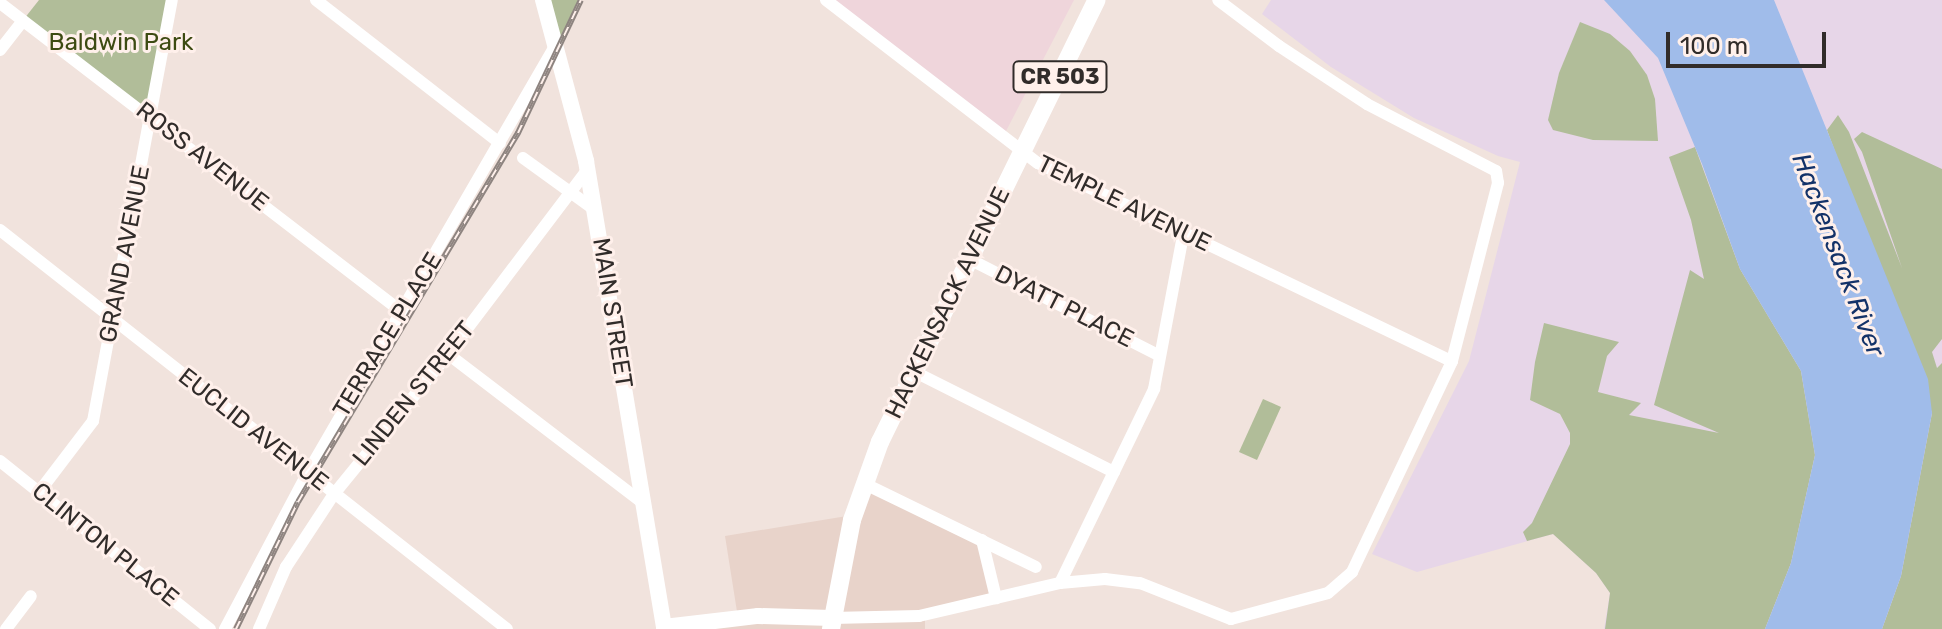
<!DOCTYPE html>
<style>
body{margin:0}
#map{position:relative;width:1942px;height:629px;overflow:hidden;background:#f1e3dd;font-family:Rubik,sans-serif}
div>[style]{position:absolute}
.built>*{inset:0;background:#e8d3ca}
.industrial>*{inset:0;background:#efd5db}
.education>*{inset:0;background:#e7d6e8}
.green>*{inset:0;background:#b1bd99}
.water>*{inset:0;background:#a0bcea}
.street>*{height:12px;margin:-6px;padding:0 6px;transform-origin:6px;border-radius:6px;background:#fff}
.secondary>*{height:16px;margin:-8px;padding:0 8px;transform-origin:8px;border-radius:8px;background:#fff}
.primary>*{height:18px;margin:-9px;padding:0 9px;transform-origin:9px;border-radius:9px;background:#fff}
.rail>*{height:6px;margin-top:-3px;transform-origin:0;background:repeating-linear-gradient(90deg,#fff0eb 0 9px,#8e8480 0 18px);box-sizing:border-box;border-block:2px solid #8e8480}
span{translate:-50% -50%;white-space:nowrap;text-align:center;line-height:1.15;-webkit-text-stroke:6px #fff0eb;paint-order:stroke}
.shield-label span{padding:2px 6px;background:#fff0eb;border:2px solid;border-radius:6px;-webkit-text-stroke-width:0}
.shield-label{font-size:22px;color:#312c2a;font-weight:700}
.park-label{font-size:24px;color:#3d4b12}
.street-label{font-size:24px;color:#312c2a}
.water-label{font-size:26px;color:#133269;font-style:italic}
.scale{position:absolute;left:1666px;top:32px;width:160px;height:36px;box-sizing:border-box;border:4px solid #312c2a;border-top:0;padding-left:10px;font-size:24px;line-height:28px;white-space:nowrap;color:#312c2a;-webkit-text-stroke:6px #fff0eb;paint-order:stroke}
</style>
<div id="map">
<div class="built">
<i style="clip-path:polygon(863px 483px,982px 540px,996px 598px,925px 614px,925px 629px,664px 629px,738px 618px,725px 536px,853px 515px)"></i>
</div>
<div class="industrial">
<i style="clip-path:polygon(829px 0,1074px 0,1005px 133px)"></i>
</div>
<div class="education">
<i style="clip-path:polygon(1271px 0,1942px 0,1942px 629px,1604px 629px,1610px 593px,1596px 573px,1553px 534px,1417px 572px,1372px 554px,1469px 361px,1520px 162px,1498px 156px,1414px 118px,1331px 67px,1262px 14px)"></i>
</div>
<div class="green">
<i style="clip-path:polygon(39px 0,172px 0,150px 116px,20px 24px)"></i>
<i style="clip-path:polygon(543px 0,578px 0,559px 52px)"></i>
<i style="clip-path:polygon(1580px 22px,1610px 34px,1630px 51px,1647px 75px,1655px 99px,1658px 141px,1593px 140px,1553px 130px,1548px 120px,1559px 73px)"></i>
<i style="clip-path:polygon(1838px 115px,1849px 132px,1902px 268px,1862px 152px,1854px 139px,1862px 132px,1942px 169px,1942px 339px,1932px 352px,1937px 368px,1942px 363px,1942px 629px,1882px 629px,1901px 576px,1932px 413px,1827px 130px)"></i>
<i style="clip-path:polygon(1695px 147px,1740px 269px,1801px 371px,1815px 455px,1791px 563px,1765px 629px,1605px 629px,1610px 593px,1596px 573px,1553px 534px,1527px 541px,1523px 532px,1532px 523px,1570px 444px,1570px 433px,1560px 414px,1530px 400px,1535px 362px,1544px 323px,1619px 342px,1607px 356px,1598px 392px,1641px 403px,1629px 415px,1719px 433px,1654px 405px,1690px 270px,1704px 279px,1691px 220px,1669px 157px)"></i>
<i style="clip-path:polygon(1263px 399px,1281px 407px,1257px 460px,1239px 452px)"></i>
</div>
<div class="water">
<i style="clip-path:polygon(1604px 0,1774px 0,1928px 379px,1932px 413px,1901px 576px,1882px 629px,1765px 629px,1791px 563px,1815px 455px,1801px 371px,1740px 269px,1702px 164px,1658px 58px)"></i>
</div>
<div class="street">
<i style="left:316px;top:0;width:233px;rotate:37.9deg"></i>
<i style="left:826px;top:0;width:267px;rotate:37.6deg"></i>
<i style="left:1038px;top:163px;width:459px;rotate:25.6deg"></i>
<i style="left:0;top:3px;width:507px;rotate:37.55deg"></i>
<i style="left:0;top:50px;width:37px;rotate:-52deg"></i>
<i style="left:523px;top:158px;width:89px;rotate:35.8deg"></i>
<i style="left:0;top:230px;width:645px;rotate:38.2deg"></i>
<i style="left:967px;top:258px;width:216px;rotate:26.9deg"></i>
<i style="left:448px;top:354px;width:245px;rotate:37.4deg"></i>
<i style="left:913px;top:371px;width:225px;rotate:26.7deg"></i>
<i style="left:0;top:461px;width:269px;rotate:38.7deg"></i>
<i style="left:863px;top:483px;width:192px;rotate:25.9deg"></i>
<i style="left:39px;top:492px;width:89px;rotate:-52.7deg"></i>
<i style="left:93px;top:421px;width:428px;rotate:-79.4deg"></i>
<i style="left:982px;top:540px;width:60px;rotate:76.4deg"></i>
<i style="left:1060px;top:583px;width:216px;rotate:-64.1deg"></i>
<i style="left:1154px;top:389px;width:157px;rotate:-79.3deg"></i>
<i style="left:832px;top:618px;width:87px;rotate:-1.3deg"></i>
<i style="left:919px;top:616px;width:145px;rotate:-13.2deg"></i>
<i style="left:1060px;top:583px;width:45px;rotate:-5.1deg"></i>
<i style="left:1105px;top:579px;width:35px;rotate:7deg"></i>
<i style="left:1140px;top:583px;width:98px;rotate:21.6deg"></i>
<i style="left:1231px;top:619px;width:100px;rotate:-15deg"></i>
<i style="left:1328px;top:593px;width:32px;rotate:-41deg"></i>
<i style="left:1352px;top:572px;width:233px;rotate:-64.6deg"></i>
<i style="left:1452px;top:361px;width:184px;rotate:-75.5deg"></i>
<i style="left:1498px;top:183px;width:12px;rotate:-99deg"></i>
<i style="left:1496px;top:171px;width:145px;rotate:-152.6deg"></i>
<i style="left:1367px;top:104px;width:105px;rotate:-146.6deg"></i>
<i style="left:1279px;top:46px;width:76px;rotate:-143deg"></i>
<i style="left:6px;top:629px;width:41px;rotate:-52.9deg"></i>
<i style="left:225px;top:629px;width:175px;rotate:-62.1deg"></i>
<i style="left:307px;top:474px;width:497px;rotate:-59.9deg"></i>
<i style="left:259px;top:629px;width:68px;rotate:-66.5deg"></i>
<i style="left:286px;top:567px;width:87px;rotate:-56.7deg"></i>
<i style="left:334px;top:494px;width:181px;rotate:-50.8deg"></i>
<i style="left:448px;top:354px;width:231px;rotate:-52.9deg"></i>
</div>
<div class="secondary">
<i style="left:543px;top:0;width:167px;rotate:75deg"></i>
<i style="left:586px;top:161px;width:474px;rotate:80.5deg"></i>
<i style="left:664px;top:627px;width:95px;rotate:-6.7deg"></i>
<i style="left:758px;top:616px;width:74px;rotate:1.5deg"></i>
</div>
<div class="primary">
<i style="left:831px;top:629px;width:111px;rotate:-79.1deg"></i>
<i style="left:852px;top:520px;width:83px;rotate:-70.3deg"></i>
<i style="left:880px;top:442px;width:492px;rotate:-63.9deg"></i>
</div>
<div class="rail">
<i style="left:236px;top:629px;width:141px;rotate:-64deg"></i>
<i style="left:298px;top:502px;width:430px;rotate:-59.2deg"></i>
<i style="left:518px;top:133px;width:147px;rotate:-64.7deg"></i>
</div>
<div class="shield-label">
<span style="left:1060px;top:77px">CR 503</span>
</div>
<div class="park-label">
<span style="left:121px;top:43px">Baldwin Park</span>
</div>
<div class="street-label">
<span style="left:202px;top:157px;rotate:38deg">ROSS AVENUE</span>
<span style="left:1124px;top:204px;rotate:26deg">TEMPLE AVENUE</span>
<span style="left:125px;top:254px;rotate:-79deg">GRAND AVENUE</span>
<span style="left:948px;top:303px;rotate:-64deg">HACKENSACK AVENUE</span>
<span style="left:1064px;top:307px;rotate:27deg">DYATT PLACE</span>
<span style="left:612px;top:313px;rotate:81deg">MAIN STREET</span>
<span style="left:388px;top:335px;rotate:-59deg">TERRACE PLACE</span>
<span style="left:414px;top:394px;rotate:-51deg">LINDEN STREET</span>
<span style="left:253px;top:430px;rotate:38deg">EUCLID AVENUE</span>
<span style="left:105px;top:545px;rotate:39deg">CLINTON PLACE</span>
</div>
<div class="water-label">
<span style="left:1838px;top:255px;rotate:69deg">Hackensack River</span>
</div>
<div class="scale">100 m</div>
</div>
